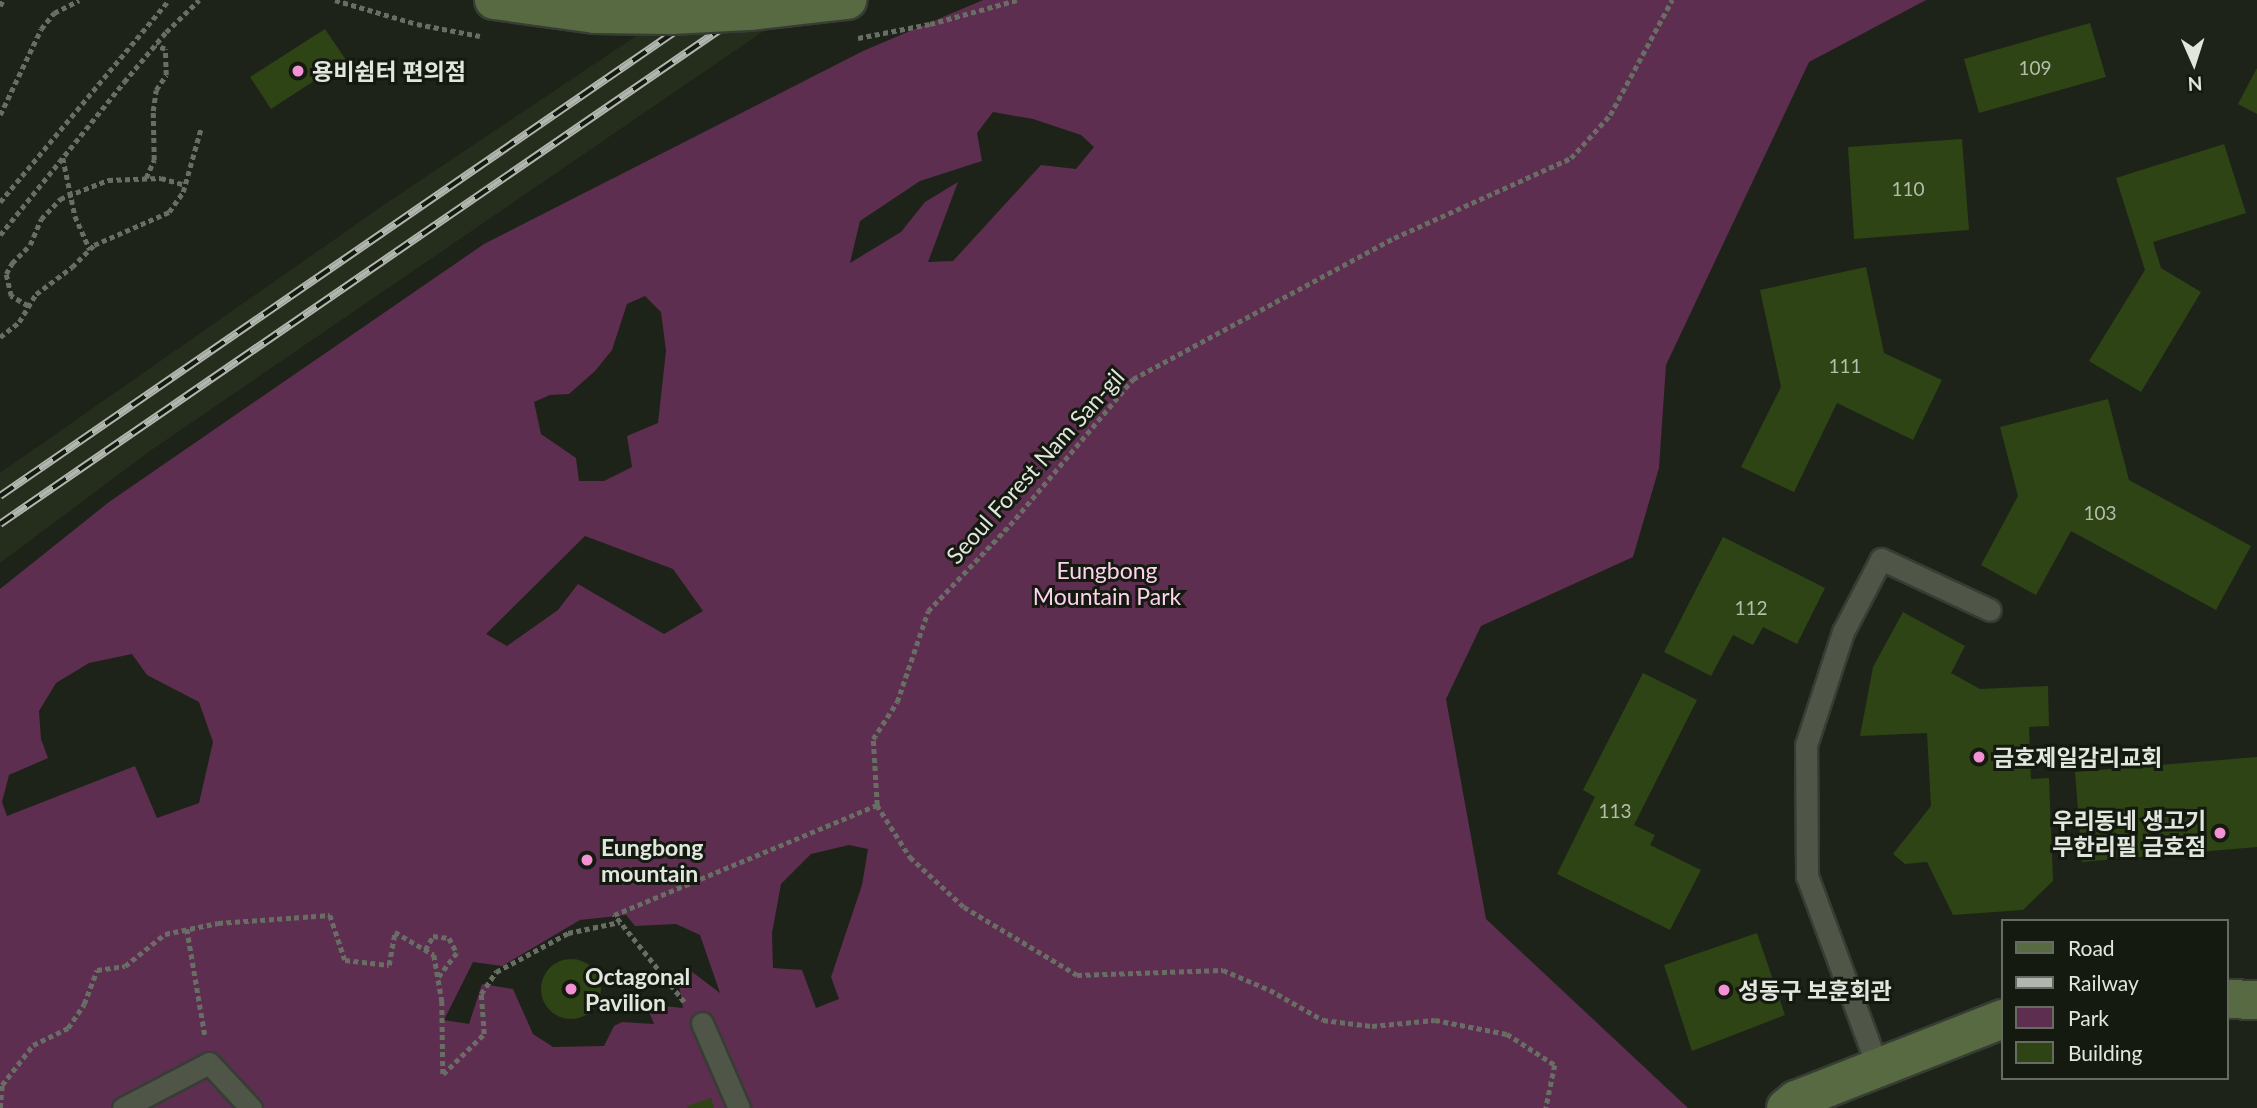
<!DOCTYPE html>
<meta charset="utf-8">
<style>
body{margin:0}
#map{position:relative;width:2257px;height:1108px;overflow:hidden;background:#1d2318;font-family:Lato,"Noto Sans KR",sans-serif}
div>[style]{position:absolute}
.built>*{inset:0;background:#252e1c}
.green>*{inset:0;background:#5d2e4f}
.building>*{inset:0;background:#2e4415}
.round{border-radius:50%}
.path>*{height:4.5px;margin-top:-2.25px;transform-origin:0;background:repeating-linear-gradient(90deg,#686e64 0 5px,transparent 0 8.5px)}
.roads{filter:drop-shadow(2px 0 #373d34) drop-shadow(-2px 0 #373d34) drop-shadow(0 2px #373d34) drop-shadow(0 -2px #373d34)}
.lane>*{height:21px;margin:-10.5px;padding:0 10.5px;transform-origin:10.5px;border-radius:10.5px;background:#4f5648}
.secondary>*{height:38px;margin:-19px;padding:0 19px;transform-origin:19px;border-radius:19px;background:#576a41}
.rail>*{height:8px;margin-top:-4px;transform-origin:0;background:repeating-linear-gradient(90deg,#141a0f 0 16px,#b1b6ae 0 32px);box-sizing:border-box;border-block:2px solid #b1b6ae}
.path-bridge>*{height:4.5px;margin-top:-2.25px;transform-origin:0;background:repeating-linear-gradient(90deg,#686e64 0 5px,transparent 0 8.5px)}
.bridges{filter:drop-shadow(2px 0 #373d34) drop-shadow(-2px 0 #373d34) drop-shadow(0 2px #373d34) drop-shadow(0 -2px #373d34)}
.secondary-bridge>*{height:38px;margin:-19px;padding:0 19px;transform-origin:19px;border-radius:19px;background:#576a41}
.dots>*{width:19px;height:19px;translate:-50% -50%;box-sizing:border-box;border:4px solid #141a0f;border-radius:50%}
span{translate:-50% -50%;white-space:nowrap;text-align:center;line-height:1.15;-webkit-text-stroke:6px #141a0f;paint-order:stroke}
.number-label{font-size:19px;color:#b4beac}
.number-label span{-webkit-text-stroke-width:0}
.poi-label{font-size:23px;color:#e1e6de;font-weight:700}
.left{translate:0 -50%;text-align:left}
.right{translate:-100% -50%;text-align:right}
.street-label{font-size:23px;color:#e1e6de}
.park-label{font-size:23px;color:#fed2ef}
.legend{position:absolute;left:2001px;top:919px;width:228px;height:161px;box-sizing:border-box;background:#141a0f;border:2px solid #666c62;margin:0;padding:9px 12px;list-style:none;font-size:21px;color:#e1e6de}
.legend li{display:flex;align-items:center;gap:14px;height:35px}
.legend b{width:35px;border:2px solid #666c62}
.north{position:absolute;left:2159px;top:28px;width:70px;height:70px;-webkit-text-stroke:5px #141a0f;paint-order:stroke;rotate:177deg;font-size:19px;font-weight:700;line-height:28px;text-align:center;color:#e1e6de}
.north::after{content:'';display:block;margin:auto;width:24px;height:32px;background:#e1e6de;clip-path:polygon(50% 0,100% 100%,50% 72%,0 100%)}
</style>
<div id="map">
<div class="built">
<i style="clip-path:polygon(690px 0,809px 0,150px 451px,0 563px,0 473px,391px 200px)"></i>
</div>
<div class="green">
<i style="clip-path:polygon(evenodd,983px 0,1926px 0,1809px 62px,1666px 365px,1659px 468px,1633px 557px,1481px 626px,1446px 699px,1486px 919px,1688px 1108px,0 1108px,0 589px,109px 502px,484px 244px,863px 51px,983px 0,993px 112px,1033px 119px,1081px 135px,1094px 147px,1076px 169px,1041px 165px,953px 261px,928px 262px,958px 182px,925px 202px,901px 232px,850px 263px,860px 221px,920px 181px,982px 161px,977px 133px,993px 112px,983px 0,645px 296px,661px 312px,666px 351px,658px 423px,627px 436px,632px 467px,604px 481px,579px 481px,576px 458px,541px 434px,534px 402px,550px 395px,569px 394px,595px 371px,612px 350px,627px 304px,645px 296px,983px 0,585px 536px,673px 569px,703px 611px,664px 634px,578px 584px,558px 610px,507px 646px,486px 634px,585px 536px,983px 0,132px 654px,147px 675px,199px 702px,213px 742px,199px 803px,157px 818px,135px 766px,7px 816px,2px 802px,9px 775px,48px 758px,41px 739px,39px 711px,56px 683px,89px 663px,132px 654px,983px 0,849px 845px,868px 849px,862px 885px,831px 977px,839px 999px,816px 1008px,802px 970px,773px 968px,772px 933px,781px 884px,811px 854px,849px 845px,983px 0,626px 915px,635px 926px,676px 924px,700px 935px,720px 993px,687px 968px,677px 973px,683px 1008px,654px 1005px,648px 1009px,654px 1024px,622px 1022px,614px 1026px,604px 1046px,553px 1047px,533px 1034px,513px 989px,482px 984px,469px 1024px,444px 1020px,473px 962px,502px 966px,580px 920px,626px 915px)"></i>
</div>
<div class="building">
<i style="clip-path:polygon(2090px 23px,2106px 77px,1979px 113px,1964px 59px)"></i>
<i style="clip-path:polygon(325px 29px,346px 60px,271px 109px,250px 77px)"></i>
<i style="clip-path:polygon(2257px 68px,2257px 114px,2238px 104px)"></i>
<i style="clip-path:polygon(1962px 139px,1969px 230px,1854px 239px,1848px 147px)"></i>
<i style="clip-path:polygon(2224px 144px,2246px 213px,2153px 242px,2161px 268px,2201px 292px,2141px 392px,2089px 361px,2145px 270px,2116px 178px)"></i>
<i style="clip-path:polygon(1866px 267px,1884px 353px,1942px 380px,1913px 440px,1837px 403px,1794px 492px,1741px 467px,1781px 387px,1760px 290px)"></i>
<i style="clip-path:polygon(2108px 399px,2129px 480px,2251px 546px,2216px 610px,2071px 531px,2036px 595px,1981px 565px,2018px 496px,2000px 427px)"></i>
<i style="clip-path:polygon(1723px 537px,1825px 588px,1797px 644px,1763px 627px,1753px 645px,1733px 635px,1711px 676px,1664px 652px)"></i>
<i style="clip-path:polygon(1903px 612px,1965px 646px,1951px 673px,1980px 689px,2048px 686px,2049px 726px,2029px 727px,2031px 779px,2049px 778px,2053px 881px,2023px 910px,1953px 915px,1927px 862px,1905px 864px,1893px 854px,1931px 806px,1927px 733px,1860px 736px,1873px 667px)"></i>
<i style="clip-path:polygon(1643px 673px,1697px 700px,1634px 825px,1655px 835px,1650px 845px,1701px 870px,1670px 930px,1557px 874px,1595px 797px,1583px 790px)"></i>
<i style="clip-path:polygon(2257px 757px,2257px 847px,2082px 862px,2075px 772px)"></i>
<i style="clip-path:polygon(1757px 933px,1785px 1015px,1692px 1051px,1664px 965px)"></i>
<i class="round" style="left:541px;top:959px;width:60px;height:60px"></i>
<i style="clip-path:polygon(711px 1098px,714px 1108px,688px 1108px,687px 1106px)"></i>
</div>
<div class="path">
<i style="left:0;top:6px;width:7px;rotate:-63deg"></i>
<i style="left:0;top:115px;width:95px;rotate:-64.5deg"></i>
<i style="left:41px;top:29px;width:21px;rotate:-51deg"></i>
<i style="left:54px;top:13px;width:28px;rotate:-27deg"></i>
<i style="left:63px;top:158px;width:59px;rotate:78.3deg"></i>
<i style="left:75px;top:216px;width:37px;rotate:66deg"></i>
<i style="left:146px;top:178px;width:20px;rotate:-66deg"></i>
<i style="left:154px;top:160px;width:49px;rotate:-91.2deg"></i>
<i style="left:153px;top:111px;width:21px;rotate:-82deg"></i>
<i style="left:156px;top:90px;width:18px;rotate:-56deg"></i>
<i style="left:166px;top:75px;width:26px;rotate:-92deg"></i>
<i style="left:165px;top:49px;width:10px;rotate:-163deg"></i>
<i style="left:0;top:202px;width:263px;rotate:-50.1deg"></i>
<i style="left:0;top:235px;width:197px;rotate:-51deg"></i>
<i style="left:124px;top:82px;width:65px;rotate:-50deg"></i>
<i style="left:166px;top:32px;width:46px;rotate:-44.1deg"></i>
<i style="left:28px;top:306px;width:20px;rotate:-150deg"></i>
<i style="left:11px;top:296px;width:23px;rotate:-103deg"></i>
<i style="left:6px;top:274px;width:13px;rotate:-61deg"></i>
<i style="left:12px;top:263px;width:25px;rotate:-45deg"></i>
<i style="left:30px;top:245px;width:28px;rotate:-67deg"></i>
<i style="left:41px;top:219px;width:28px;rotate:-46deg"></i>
<i style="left:60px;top:199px;width:52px;rotate:-21.6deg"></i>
<i style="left:108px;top:180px;width:53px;rotate:-2.2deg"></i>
<i style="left:161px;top:178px;width:25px;rotate:16deg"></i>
<i style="left:0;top:337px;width:24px;rotate:-38deg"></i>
<i style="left:19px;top:322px;width:33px;rotate:-59deg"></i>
<i style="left:36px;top:294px;width:45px;rotate:-36.9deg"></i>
<i style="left:72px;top:267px;width:31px;rotate:-45deg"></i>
<i style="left:94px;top:245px;width:82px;rotate:-23.7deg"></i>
<i style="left:169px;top:212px;width:24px;rotate:-55deg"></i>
<i style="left:183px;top:192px;width:66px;rotate:-74.3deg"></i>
<i style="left:877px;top:805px;width:62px;rotate:57.6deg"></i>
<i style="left:910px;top:857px;width:74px;rotate:42.8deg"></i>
<i style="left:964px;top:907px;width:132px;rotate:31deg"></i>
<i style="left:1077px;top:975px;width:146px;rotate:-2deg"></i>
<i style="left:1223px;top:970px;width:51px;rotate:23.1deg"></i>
<i style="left:1270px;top:990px;width:61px;rotate:29.5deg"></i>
<i style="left:1323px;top:1020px;width:49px;rotate:7deg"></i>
<i style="left:1372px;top:1026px;width:63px;rotate:-5.4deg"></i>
<i style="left:1435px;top:1020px;width:73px;rotate:11deg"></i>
<i style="left:1507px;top:1034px;width:57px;rotate:32.9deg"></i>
<i style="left:1555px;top:1065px;width:44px;rotate:101.8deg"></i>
<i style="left:187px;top:929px;width:108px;rotate:80.4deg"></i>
<i style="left:425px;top:950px;width:16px;rotate:-60deg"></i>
<i style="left:433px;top:936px;width:16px;rotate:7deg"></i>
<i style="left:449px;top:938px;width:17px;rotate:62deg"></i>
<i style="left:457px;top:953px;width:30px;rotate:127deg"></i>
<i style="left:684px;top:1002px;width:112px;rotate:-128.8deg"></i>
<i style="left:614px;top:915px;width:285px;rotate:-22.7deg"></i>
<i style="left:877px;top:805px;width:66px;rotate:-93.5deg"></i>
<i style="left:873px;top:739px;width:44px;rotate:-57deg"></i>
<i style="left:897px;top:702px;width:96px;rotate:-71.2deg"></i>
<i style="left:928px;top:611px;width:119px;rotate:-46.4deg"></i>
<i style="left:1010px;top:525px;width:191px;rotate:-49.9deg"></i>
<i style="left:1133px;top:379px;width:297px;rotate:-28.4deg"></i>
<i style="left:1394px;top:238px;width:194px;rotate:-24.3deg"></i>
<i style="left:1571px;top:158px;width:58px;rotate:-47.8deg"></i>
<i style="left:1610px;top:115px;width:131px;rotate:-61.7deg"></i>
<i style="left:0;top:1108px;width:23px;rotate:-85deg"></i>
<i style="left:2px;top:1085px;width:51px;rotate:-52.2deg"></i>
<i style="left:33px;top:1045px;width:39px;rotate:-26deg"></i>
<i style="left:68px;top:1028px;width:29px;rotate:-56deg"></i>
<i style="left:84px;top:1004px;width:36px;rotate:-69deg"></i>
<i style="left:97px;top:970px;width:28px;rotate:-8deg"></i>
<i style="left:125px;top:966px;width:51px;rotate:-38.7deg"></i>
<i style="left:165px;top:934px;width:54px;rotate:-11.7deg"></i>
<i style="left:218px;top:923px;width:112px;rotate:-4.1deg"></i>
<i style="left:330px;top:915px;width:47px;rotate:71.6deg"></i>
<i style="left:345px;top:960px;width:44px;rotate:6.5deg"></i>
<i style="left:389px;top:965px;width:34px;rotate:-80deg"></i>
<i style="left:395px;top:932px;width:45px;rotate:30.5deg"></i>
<i style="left:434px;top:955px;width:47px;rotate:80.1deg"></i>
<i style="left:442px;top:1001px;width:73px;rotate:89.2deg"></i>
<i style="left:443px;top:1074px;width:57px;rotate:-44.3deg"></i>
<i style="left:484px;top:1034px;width:40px;rotate:-94.3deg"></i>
<i style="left:481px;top:994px;width:27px;rotate:-56deg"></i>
<i style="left:496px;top:972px;width:82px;rotate:-28.4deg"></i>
<i style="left:568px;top:933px;width:53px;rotate:-11.9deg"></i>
</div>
<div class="roads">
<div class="lane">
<i style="left:702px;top:1023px;width:93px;rotate:66.5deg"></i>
<i style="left:1878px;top:1068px;width:205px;rotate:-110.3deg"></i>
<i style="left:1807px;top:876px;width:131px;rotate:-90.4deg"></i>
<i style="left:1806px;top:745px;width:119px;rotate:-71.9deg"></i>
<i style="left:1843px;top:632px;width:82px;rotate:-62.5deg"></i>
<i style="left:1881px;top:559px;width:120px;rotate:25.1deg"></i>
<i style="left:123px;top:1108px;width:97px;rotate:-27.6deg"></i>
<i style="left:209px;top:1063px;width:62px;rotate:47deg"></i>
</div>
<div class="secondary">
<i style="left:2227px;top:999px;width:30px;rotate:2deg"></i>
<i style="left:1786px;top:1108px;width:13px;rotate:-39deg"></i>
<i style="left:1796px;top:1100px;width:222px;rotate:-21.4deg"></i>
</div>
</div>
<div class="rail">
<i style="left:0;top:496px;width:875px;rotate:-34.53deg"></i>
<i style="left:0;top:524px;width:926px;rotate:-34.48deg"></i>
</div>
<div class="path-bridge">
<i style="left:335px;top:0;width:85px;rotate:16.3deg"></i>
<i style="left:417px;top:24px;width:64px;rotate:10.8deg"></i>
<i style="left:858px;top:38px;width:73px;rotate:-11deg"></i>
<i style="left:930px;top:24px;width:90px;rotate:-15.4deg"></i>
</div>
<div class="bridges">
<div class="secondary-bridge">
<i style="left:494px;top:0;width:102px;rotate:7.9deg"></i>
<i style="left:595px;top:14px;width:76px;rotate:0.8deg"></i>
<i style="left:671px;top:15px;width:78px;rotate:-2.9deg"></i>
<i style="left:749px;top:11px;width:99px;rotate:-6.4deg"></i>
</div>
</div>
<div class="dots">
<i style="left:298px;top:71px;background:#f391d5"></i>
<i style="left:1979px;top:757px;background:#f391d5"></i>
<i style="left:2220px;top:833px;background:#f391d5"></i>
<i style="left:587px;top:860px;background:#f391d5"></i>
<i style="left:571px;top:989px;background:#f391d5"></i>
<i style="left:1724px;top:990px;background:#f391d5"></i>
</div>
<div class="number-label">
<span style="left:2035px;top:68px">109</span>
<span style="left:1908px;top:189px">110</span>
<span style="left:1845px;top:366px">111</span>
<span style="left:2100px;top:513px">103</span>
<span style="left:1751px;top:608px">112</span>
<span style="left:1615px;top:811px">113</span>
</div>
<div class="poi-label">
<span class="left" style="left:312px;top:71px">용비쉼터 편의점</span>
<span class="left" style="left:1993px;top:757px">금호제일감리교회</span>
<span class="right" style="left:2206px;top:833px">우리동네 생고기<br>무한리필 금호점</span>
<span class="left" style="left:601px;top:860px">Eungbong<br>mountain</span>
<span class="left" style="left:585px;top:989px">Octagonal<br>Pavilion</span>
<span class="left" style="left:1738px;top:990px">성동구 보훈회관</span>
</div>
<div class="street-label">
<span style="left:1035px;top:466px;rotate:-48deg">Seoul Forest Nam San-gil</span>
</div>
<div class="park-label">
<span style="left:1107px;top:583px">Eungbong<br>Mountain Park</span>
</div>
<ul class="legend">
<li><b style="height:9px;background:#576a41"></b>Road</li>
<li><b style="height:9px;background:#b1b6ae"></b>Railway</li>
<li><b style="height:19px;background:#5d2e4f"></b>Park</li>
<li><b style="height:19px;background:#2e4415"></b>Building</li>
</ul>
<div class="north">N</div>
</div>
